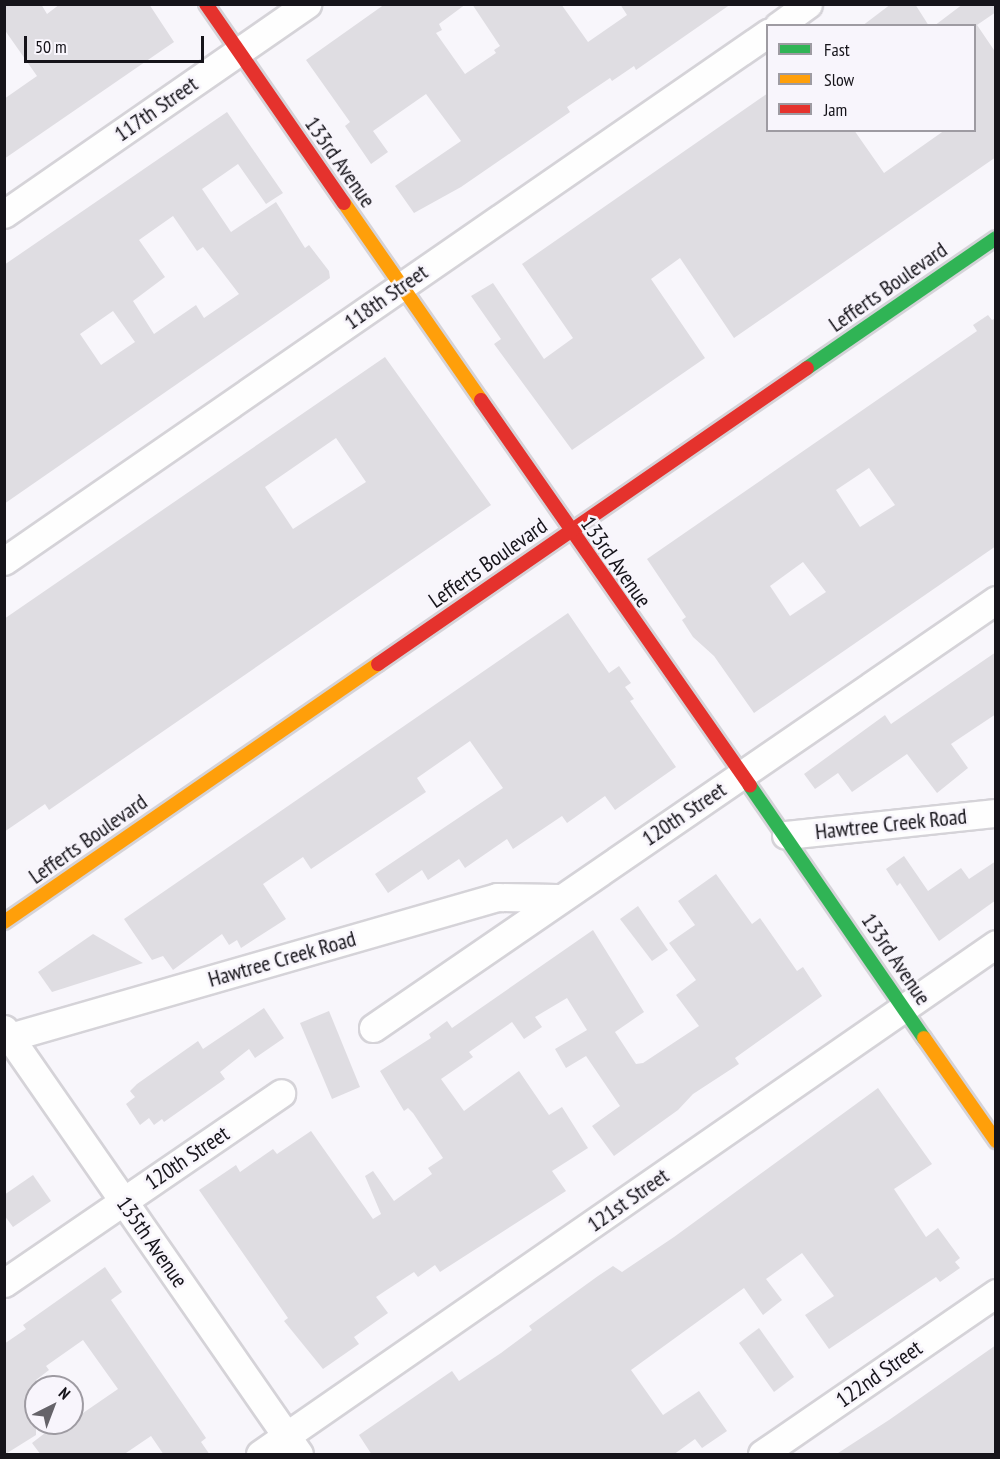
<!DOCTYPE html>
<style>
body{margin:0}
#map{position:relative;width:1000px;height:1459px;overflow:hidden;background:#f8f6fb;font-family:"PT Sans Narrow",sans-serif}
div>[style]{position:absolute}
.building>*{inset:0;background:#dfdde2}
.roads{filter:drop-shadow(2px 0 #d5d3d8) drop-shadow(-2px 0 #d5d3d8) drop-shadow(0 2px #d5d3d8) drop-shadow(0 -2px #d5d3d8)}
.street>*{height:27px;margin:-13.5px;padding:0 13.5px;transform-origin:13.5px;border-radius:13.5px;background:#fefefe}
.fast>*{height:14px;margin:-7px;padding:0 7px;transform-origin:7px;border-radius:7px;background:#30b455}
.slow>*{height:14px;margin:-7px;padding:0 7px;transform-origin:7px;border-radius:7px;background:#ff9f0a}
.jam>*{height:14px;margin:-7px;padding:0 7px;transform-origin:7px;border-radius:7px;background:#e5322d}
span{translate:-50% -50%;white-space:nowrap;text-align:center;line-height:1.15;-webkit-text-stroke:5px #f8f5fc;paint-order:stroke}
.street-label{font-size:22px;color:#16141a}
.frame{position:absolute;inset:0;border:6px solid #16141a;pointer-events:none}
.legend{position:absolute;left:766px;top:24px;width:210px;height:108px;box-sizing:border-box;background:#f8f5fc;border:2px solid #9e9ba2;margin:0;padding:8px 10px;list-style:none;font-size:18px;color:#16141a}
.legend li{display:flex;align-items:center;gap:12px;height:30px}
.legend b{width:30px;border:2px solid #9e9ba2}
.north{position:absolute;left:24px;top:1375px;width:60px;height:60px;box-sizing:border-box;background:#f8f5fc;border:2px solid #9e9ba2;border-radius:50%;rotate:42deg;font-size:16px;font-weight:700;line-height:24px;text-align:center;color:#16141a}
.north::after{content:'';display:block;margin:auto;width:21px;height:27px;background:#656369;clip-path:polygon(50% 0,100% 100%,50% 72%,0 100%)}
.scale{position:absolute;left:24px;top:36px;width:180px;height:27px;box-sizing:border-box;border:3px solid #16141a;border-top:0;padding-left:8px;font-size:18px;line-height:21px;white-space:nowrap;color:#16141a;-webkit-text-stroke:4px #f8f5fc;paint-order:stroke}
</style>
<div id="map">
<div class="building">
<i style="clip-path:polygon(4px 4px,41px 4px,47px 14px,60px 4px,149px 4px,174px 42px,4px 159px,4px 99px,37px 76px,4px 29px)"></i>
<i style="clip-path:polygon(385px 4px,466px 4px,439px 24px,442px 30px,436px 33px,465px 74px,496px 53px,494px 50px,500px 46px,472px 4px,561px 4px,588px 42px,627px 15px,620px 4px,731px 4px,636px 70px,634px 66px,612px 81px,610px 78px,567px 107px,570px 112px,461px 187px,414px 213px,395px 186px,461px 141px,426px 94px,373px 131px,388px 152px,371px 164px,345px 126px,350px 122px,306px 60px)"></i>
<i style="clip-path:polygon(891px 4px,915px 4px,929px 26px,862px 26px)"></i>
<i style="clip-path:polygon(963px 4px,996px 4px,996px 12px,977px 25px,996px 53px,996px 157px,734px 338px,680px 258px,651px 279px,705px 358px,572px 450px,494px 344px,501px 339px,471px 296px,493px 283px,544px 359px,573px 338px,522px 264px,768px 93px,768px 130px,854px 130px,884px 173px,945px 130px,975px 130px,975px 26px,934px 26px)"></i>
<i style="clip-path:polygon(evenodd,227px 112px,283px 193px,266px 204px,238px 164px,202px 189px,231px 232px,276px 202px,305px 248px,309px 245px,329px 271px,330px 278px,4px 504px,4px 265px,227px 112px,173px 216px,197px 251px,203px 247px,239px 294px,204px 318px,196px 305px,154px 334px,133px 301px,165px 277px,139px 240px,173px 216px,227px 112px,113px 311px,135px 342px,101px 365px,80px 334px,113px 311px)"></i>
<i style="clip-path:polygon(evenodd,988px 315px,992px 320px,996px 318px,996px 546px,754px 713px,714px 656px,693px 637px,682px 620px,686px 617px,647px 559px,977px 331px,973px 325px,988px 315px,869px 468px,895px 505px,860px 527px,836px 490px,869px 468px,988px 315px,803px 562px,826px 592px,790px 616px,770px 586px,803px 562px)"></i>
<i style="clip-path:polygon(evenodd,385px 357px,491px 505px,49px 810px,45px 804px,4px 832px,4px 619px,385px 357px,336px 438px,366px 482px,293px 529px,265px 487px,336px 438px)"></i>
<i style="clip-path:polygon(568px 613px,609px 673px,619px 666px,631px 683px,625px 687px,634px 699px,630px 701px,676px 767px,615px 810px,605px 796px,567px 823px,562px 816px,513px 849px,507px 839px,465px 868px,459px 859px,428px 880px,422px 870px,388px 893px,375px 874px,503px 788px,470px 741px,417px 778px,426px 792px,311px 869px,303px 857px,263px 884px,286px 919px,241px 948px,237px 940px,229px 945px,222px 934px,173px 970px,163px 956px,152px 960px,124px 919px)"></i>
<i style="clip-path:polygon(996px 652px,996px 714px,951px 744px,968px 768px,937px 793px,907px 754px,852px 792px,838px 773px,815px 789px,804px 774px,885px 715px,891px 724px)"></i>
<i style="clip-path:polygon(904px 856px,928px 891px,961px 868px,969px 879px,996px 861px,996px 900px,939px 941px,900px 883px,897px 886px,886px 869px)"></i>
<i style="clip-path:polygon(716px 874px,752px 924px,760px 918px,797px 971px,803px 967px,822px 996px,735px 1058px,739px 1064px,693px 1094px,678px 1110px,614px 1156px,592px 1126px,620px 1106px,586px 1056px,566px 1068px,555px 1049px,587px 1030px,567px 998px,535px 1017px,542px 1027px,524px 1039px,512px 1022px,469px 1052px,473px 1057px,441px 1079px,464px 1111px,519px 1071px,549px 1115px,562px 1107px,588px 1148px,552px 1171px,566px 1191px,440px 1272px,435px 1265px,418px 1277px,414px 1272px,376px 1297px,388px 1313px,354px 1337px,359px 1344px,323px 1369px,284px 1321px,288px 1318px,199px 1190px,236px 1165px,240px 1172px,273px 1149px,277px 1154px,311px 1131px,373px 1219px,381px 1214px,365px 1176px,373px 1171px,394px 1201px,432px 1174px,428px 1168px,443px 1158px,413px 1113px,408px 1108px,404px 1111px,380px 1071px,431px 1038px,429px 1034px,447px 1021px,452px 1028px,593px 930px,644px 1012px,615px 1032px,636px 1064px,643px 1063px,699px 1026px,676px 995px,696px 980px,669px 943px,695px 925px,678px 901px)"></i>
<i style="clip-path:polygon(638px 906px,668px 950px,652px 961px,620px 919px)"></i>
<i style="clip-path:polygon(93px 934px,143px 963px,52px 992px,38px 972px)"></i>
<i style="clip-path:polygon(264px 1008px,284px 1038px,255px 1058px,249px 1049px,220px 1072px,225px 1079px,164px 1122px,162px 1119px,154px 1125px,149px 1118px,140px 1125px,126px 1104px,135px 1097px,130px 1091px,137px 1084px,198px 1041px,203px 1049px)"></i>
<i style="clip-path:polygon(329px 1011px,360px 1087px,332px 1099px,300px 1023px)"></i>
<i style="clip-path:polygon(878px 1088px,932px 1164px,894px 1189px,926px 1237px,938px 1228px,960px 1258px,955px 1262px,960px 1268px,940px 1282px,936px 1277px,829px 1349px,805px 1315px,834px 1296px,802px 1253px,766px 1279px,782px 1300px,763px 1315px,744px 1288px,631px 1370px,663px 1415px,699px 1391px,727px 1431px,702px 1448px,695px 1439px,673px 1455px,372px 1455px,359px 1435px,452px 1371px,459px 1381px,501px 1353px,532px 1330px,529px 1326px,598px 1276px,613px 1266px,622px 1272px,674px 1237px)"></i>
<i style="clip-path:polygon(33px 1175px,51px 1201px,13px 1227px,4px 1215px,4px 1195px)"></i>
<i style="clip-path:polygon(105px 1267px,122px 1292px,111px 1300px,202px 1432px,206px 1438px,201px 1442px,210px 1455px,164px 1455px,151px 1436px,123px 1455px,41px 1455px,32px 1443px,58px 1423px,72px 1423px,72px 1412px,79px 1407px,83px 1413px,118px 1389px,83px 1340px,46px 1366px,49px 1370px,36px 1380px,36px 1435px,4px 1455px,4px 1344px,26px 1329px,23px 1325px)"></i>
<i style="clip-path:polygon(759px 1328px,794px 1377px,774px 1392px,739px 1343px)"></i>
<i style="clip-path:polygon(996px 1345px,996px 1455px,835px 1455px,889px 1420px)"></i>
</div>
<div class="roads">
<div class="street">
<i style="left:778px;top:26px;width:37px;rotate:-36deg"></i>
<i style="left:4px;top:214px;width:369px;rotate:-34.7deg"></i>
<i style="left:4px;top:561px;width:929px;rotate:-34.65deg"></i>
<i style="left:786px;top:835px;width:211px;rotate:-6deg"></i>
<i style="left:373px;top:1028px;width:756px;rotate:-34.49deg"></i>
<i style="left:4px;top:1029px;width:517px;rotate:55.23deg"></i>
<i style="left:10px;top:1037px;width:507px;rotate:-16.04deg"></i>
<i style="left:497px;top:897px;width:60px;rotate:1deg"></i>
<i style="left:4px;top:1283px;width:336px;rotate:-34.4deg"></i>
<i style="left:260px;top:1454px;width:895px;rotate:-34.72deg"></i>
<i style="left:762px;top:1454px;width:284px;rotate:-34.5deg"></i>
</div>
<div class="fast">
<i style="left:807px;top:368px;width:229px;rotate:-34.5deg"></i>
<i style="left:750px;top:786px;width:306px;rotate:55.4deg"></i>
</div>
<div class="slow">
<i style="left:344px;top:203px;width:240px;rotate:55.2deg"></i>
<i style="left:4px;top:922px;width:454px;rotate:-34.6deg"></i>
<i style="left:924px;top:1038px;width:126px;rotate:55deg"></i>
</div>
<div class="jam">
<i style="left:206px;top:4px;width:242px;rotate:55.3deg"></i>
<i style="left:481px;top:400px;width:470px;rotate:55.1deg"></i>
<i style="left:378px;top:664px;width:521px;rotate:-34.6deg"></i>
</div>
</div>
<div class="street-label">
<span style="left:156px;top:109px;rotate:-35deg">117th Street</span>
<span style="left:340px;top:162px;rotate:55deg">133rd Avenue</span>
<span style="left:888px;top:287px;rotate:-35deg">Lefferts Boulevard</span>
<span style="left:386px;top:297px;rotate:-35deg">118th Street</span>
<span style="left:616px;top:562px;rotate:55deg">133rd Avenue</span>
<span style="left:488px;top:563px;rotate:-35deg">Lefferts Boulevard</span>
<span style="left:684px;top:814px;rotate:-34deg">120th Street</span>
<span style="left:891px;top:824px;rotate:-6deg">Hawtree Creek Road</span>
<span style="left:88px;top:839px;rotate:-35deg">Lefferts Boulevard</span>
<span style="left:282px;top:959px;rotate:-16deg">Hawtree Creek Road</span>
<span style="left:896px;top:959px;rotate:56deg">133rd Avenue</span>
<span style="left:187px;top:1158px;rotate:-34deg">120th Street</span>
<span style="left:628px;top:1200px;rotate:-35deg">121st Street</span>
<span style="left:152px;top:1242px;rotate:55deg">135th Avenue</span>
<span style="left:879px;top:1374px;rotate:-35deg">122nd Street</span>
</div>
<div class="frame"></div>
<ul class="legend">
<li><b style="height:8px;background:#30b455"></b>Fast</li>
<li><b style="height:8px;background:#ff9f0a"></b>Slow</li>
<li><b style="height:8px;background:#e5322d"></b>Jam</li>
</ul>
<div class="north">N</div>
<div class="scale">50 m</div>
</div>
